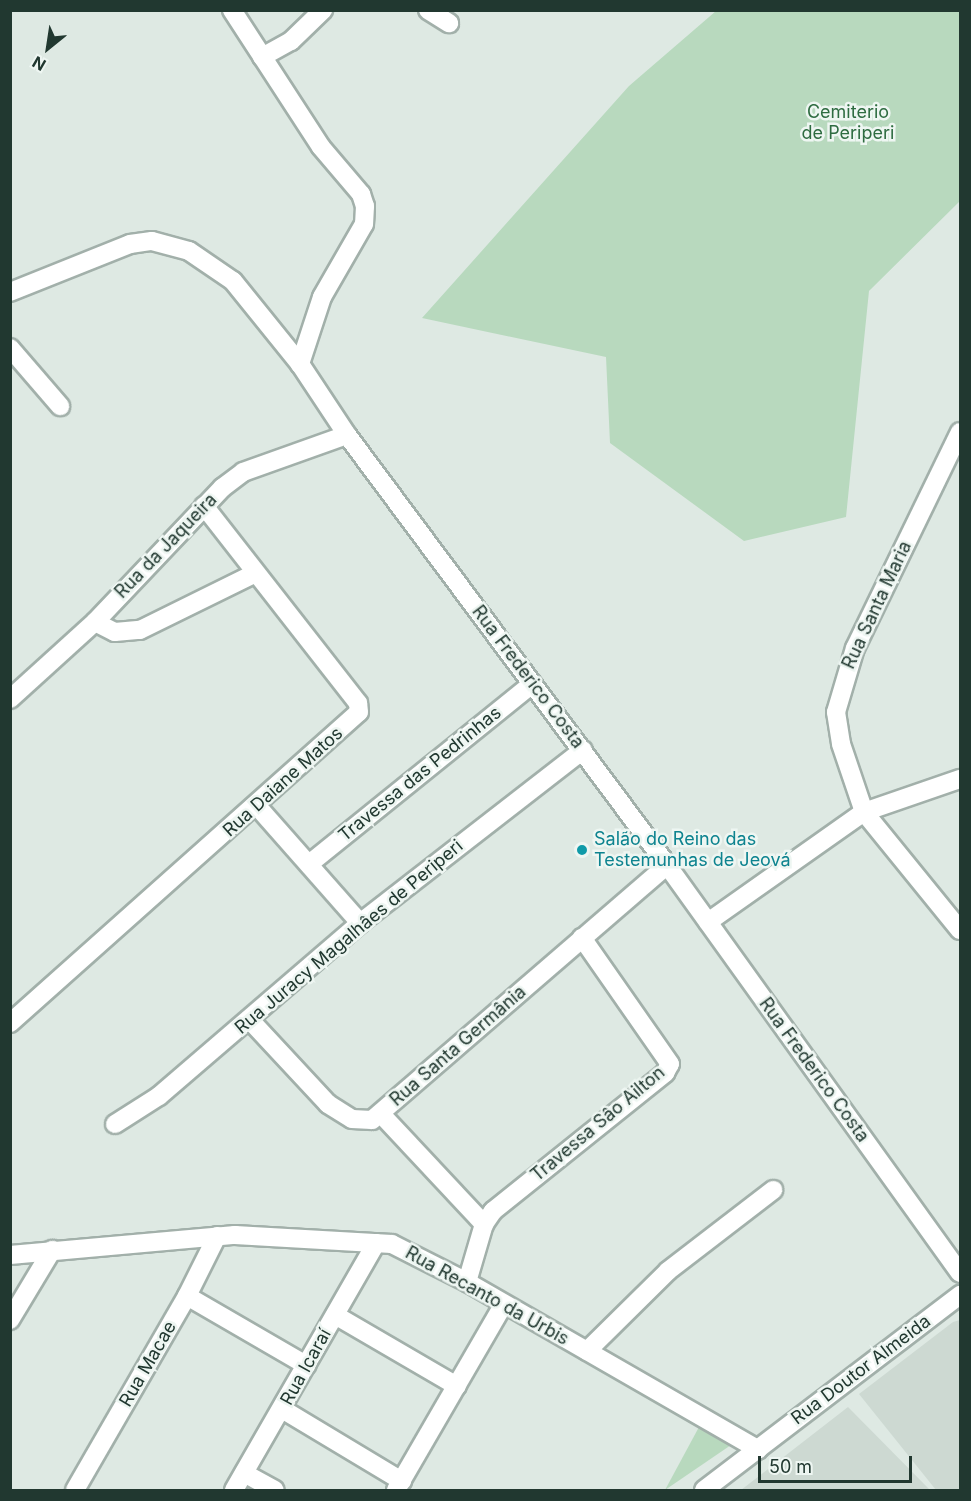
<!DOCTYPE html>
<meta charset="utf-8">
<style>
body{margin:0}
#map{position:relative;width:971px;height:1501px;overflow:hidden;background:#dee9e3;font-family:Inter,sans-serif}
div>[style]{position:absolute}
.built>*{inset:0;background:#cdd9d2}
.green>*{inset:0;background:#b8d9be}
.roads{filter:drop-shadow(2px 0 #a2b0aa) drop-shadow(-2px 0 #a2b0aa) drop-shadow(0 2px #a2b0aa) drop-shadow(0 -2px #a2b0aa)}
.minor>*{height:18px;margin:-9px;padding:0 9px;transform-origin:9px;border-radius:9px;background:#fff}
.secondary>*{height:18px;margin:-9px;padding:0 9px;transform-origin:9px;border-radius:9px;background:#fff}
.dots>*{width:16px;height:16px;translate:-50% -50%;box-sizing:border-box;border:3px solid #eef6f2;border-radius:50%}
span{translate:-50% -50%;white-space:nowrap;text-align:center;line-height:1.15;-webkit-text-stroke:5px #eef6f2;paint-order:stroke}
.park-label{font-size:18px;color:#2e6c41}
.street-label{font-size:18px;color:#213830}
.culture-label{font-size:18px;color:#0d838f}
.left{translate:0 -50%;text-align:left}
.frame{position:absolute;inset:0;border:12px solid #213830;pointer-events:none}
.north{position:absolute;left:18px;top:18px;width:60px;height:60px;-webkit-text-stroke:4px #eef6f2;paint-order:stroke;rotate:210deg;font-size:16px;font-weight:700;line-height:24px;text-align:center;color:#213830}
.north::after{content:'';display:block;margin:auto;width:21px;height:27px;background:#213830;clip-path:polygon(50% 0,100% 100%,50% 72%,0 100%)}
.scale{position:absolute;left:758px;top:1456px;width:154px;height:27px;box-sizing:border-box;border:3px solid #213830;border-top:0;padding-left:8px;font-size:18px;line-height:21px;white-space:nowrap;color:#213830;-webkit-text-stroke:4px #eef6f2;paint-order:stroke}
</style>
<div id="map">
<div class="built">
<i style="clip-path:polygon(960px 1320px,960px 1490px,936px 1490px,859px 1394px,953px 1322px)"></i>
<i style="clip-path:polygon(848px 1407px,930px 1490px,741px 1490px)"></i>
</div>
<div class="green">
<i style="clip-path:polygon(716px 11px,960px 11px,960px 201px,869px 291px,846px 517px,744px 541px,610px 443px,606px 357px,422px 318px,629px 86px)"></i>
<i style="clip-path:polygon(699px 1427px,731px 1445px,665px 1490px)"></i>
</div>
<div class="roads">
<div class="minor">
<i style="left:232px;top:10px;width:163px;rotate:57deg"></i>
<i style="left:321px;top:147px;width:62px;rotate:49.6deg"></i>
<i style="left:361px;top:194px;width:13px;rotate:72deg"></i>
<i style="left:365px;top:206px;width:18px;rotate:93deg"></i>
<i style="left:364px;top:224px;width:84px;rotate:119.9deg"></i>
<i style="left:322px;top:297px;width:71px;rotate:108.2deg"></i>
<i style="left:428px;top:10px;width:25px;rotate:32deg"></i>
<i style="left:262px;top:57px;width:33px;rotate:-29deg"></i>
<i style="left:291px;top:41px;width:45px;rotate:-44.1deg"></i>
<i style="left:10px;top:348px;width:77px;rotate:49.2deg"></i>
<i style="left:960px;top:432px;width:240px;rotate:115.9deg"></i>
<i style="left:855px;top:648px;width:67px;rotate:106.5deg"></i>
<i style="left:836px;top:712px;width:32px;rotate:81deg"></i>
<i style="left:841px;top:744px;width:72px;rotate:71.3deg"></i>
<i style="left:864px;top:812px;width:152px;rotate:50.9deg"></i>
<i style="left:95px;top:622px;width:22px;rotate:27deg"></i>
<i style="left:115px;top:632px;width:25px;rotate:-5deg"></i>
<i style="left:140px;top:630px;width:127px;rotate:-26.2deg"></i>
<i style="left:10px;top:699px;width:115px;rotate:-42.2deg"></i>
<i style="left:95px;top:622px;width:185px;rotate:-46.5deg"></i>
<i style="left:222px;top:488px;width:26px;rotate:-37deg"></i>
<i style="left:243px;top:472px;width:110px;rotate:-19.6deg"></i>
<i style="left:257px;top:806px;width:156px;rotate:48.6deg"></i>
<i style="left:309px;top:864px;width:287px;rotate:-38.9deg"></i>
<i style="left:708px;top:922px;width:191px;rotate:-35.2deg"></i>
<i style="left:864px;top:812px;width:102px;rotate:-19deg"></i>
<i style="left:249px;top:1019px;width:116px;rotate:47.1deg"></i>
<i style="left:328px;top:1104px;width:28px;rotate:32deg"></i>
<i style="left:352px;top:1119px;width:20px;rotate:3deg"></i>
<i style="left:372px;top:1120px;width:390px;rotate:-40.8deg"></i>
<i style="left:10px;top:1023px;width:467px;rotate:-41.7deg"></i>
<i style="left:359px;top:712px;width:9px;rotate:-96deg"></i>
<i style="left:358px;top:703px;width:250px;rotate:-128deg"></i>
<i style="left:381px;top:1114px;width:151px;rotate:46.9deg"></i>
<i style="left:115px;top:1124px;width:52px;rotate:-32.5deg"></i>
<i style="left:159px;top:1096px;width:265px;rotate:-40.7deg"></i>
<i style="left:360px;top:923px;width:282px;rotate:-37.8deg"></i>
<i style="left:10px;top:1255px;width:226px;rotate:-5.1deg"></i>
<i style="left:235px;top:1235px;width:157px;rotate:3.3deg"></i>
<i style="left:392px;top:1244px;width:84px;rotate:26.9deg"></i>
<i style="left:467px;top:1282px;width:336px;rotate:29.9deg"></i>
<i style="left:467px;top:1282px;width:60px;rotate:-73.7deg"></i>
<i style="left:484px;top:1224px;width:16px;rotate:-55deg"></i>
<i style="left:493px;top:1211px;width:221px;rotate:-38.7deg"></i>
<i style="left:665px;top:1073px;width:10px;rotate:-61deg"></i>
<i style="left:670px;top:1064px;width:154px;rotate:-124.9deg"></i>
<i style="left:187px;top:1296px;width:138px;rotate:30.1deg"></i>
<i style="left:335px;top:1315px;width:141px;rotate:30.2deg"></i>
<i style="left:10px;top:1320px;width:82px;rotate:-59deg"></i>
<i style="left:587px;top:1351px;width:114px;rotate:-44.6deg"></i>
<i style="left:668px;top:1271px;width:133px;rotate:-37.6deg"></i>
<i style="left:282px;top:1409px;width:140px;rotate:31deg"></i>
<i style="left:244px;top:1473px;width:35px;rotate:29deg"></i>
<i style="left:75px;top:1490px;width:224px;rotate:-60deg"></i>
<i style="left:187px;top:1296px;width:67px;rotate:-63.4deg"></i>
<i style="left:234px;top:1490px;width:285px;rotate:-60.1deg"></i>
<i style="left:396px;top:1490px;width:215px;rotate:-59.9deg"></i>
</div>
<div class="secondary">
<i style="left:10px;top:292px;width:129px;rotate:-21.8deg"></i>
<i style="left:130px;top:244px;width:22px;rotate:-8deg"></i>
<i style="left:152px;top:241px;width:38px;rotate:15deg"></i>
<i style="left:189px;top:251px;width:53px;rotate:34.3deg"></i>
<i style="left:233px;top:281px;width:107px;rotate:51.1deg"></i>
<i style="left:300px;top:364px;width:85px;rotate:56.5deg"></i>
<i style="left:347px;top:435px;width:536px;rotate:53.34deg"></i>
<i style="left:667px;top:865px;width:502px;rotate:54.32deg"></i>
<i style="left:704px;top:1490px;width:322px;rotate:-37.3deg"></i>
</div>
</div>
<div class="dots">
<i style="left:582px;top:850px;background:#0f9aa8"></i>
</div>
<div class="park-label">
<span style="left:848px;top:123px">Cemiterio<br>de Periperi</span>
</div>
<div class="street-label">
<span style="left:166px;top:546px;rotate:-46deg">Rua da Jaqueira</span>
<span style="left:877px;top:605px;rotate:-65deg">Rua Santa Maria</span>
<span style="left:528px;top:677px;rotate:53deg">Rua Frederico Costa</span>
<span style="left:420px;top:774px;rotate:-39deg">Travessa das Pedrinhas</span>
<span style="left:283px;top:782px;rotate:-42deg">Rua Daiane Matos</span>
<span style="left:349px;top:937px;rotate:-40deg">Rua Juracy Magalhâes de Periperi</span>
<span style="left:458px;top:1046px;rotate:-41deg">Rua Santa Germânia</span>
<span style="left:814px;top:1070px;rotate:54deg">Rua Frederico Costa</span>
<span style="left:598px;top:1124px;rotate:-40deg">Travessa Sâo Ailton</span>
<span style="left:487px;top:1296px;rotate:29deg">Rua Recanto da Urbis</span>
<span style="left:148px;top:1364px;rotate:-60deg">Rua Macae</span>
<span style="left:306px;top:1367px;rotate:-61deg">Rua Icaraí</span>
<span style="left:861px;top:1370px;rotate:-37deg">Rua Doutor Almeida</span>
</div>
<div class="culture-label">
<span class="left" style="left:594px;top:850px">Salão do Reino das<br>Testemunhas de Jeová</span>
</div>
<div class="frame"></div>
<div class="north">N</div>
<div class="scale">50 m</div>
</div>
